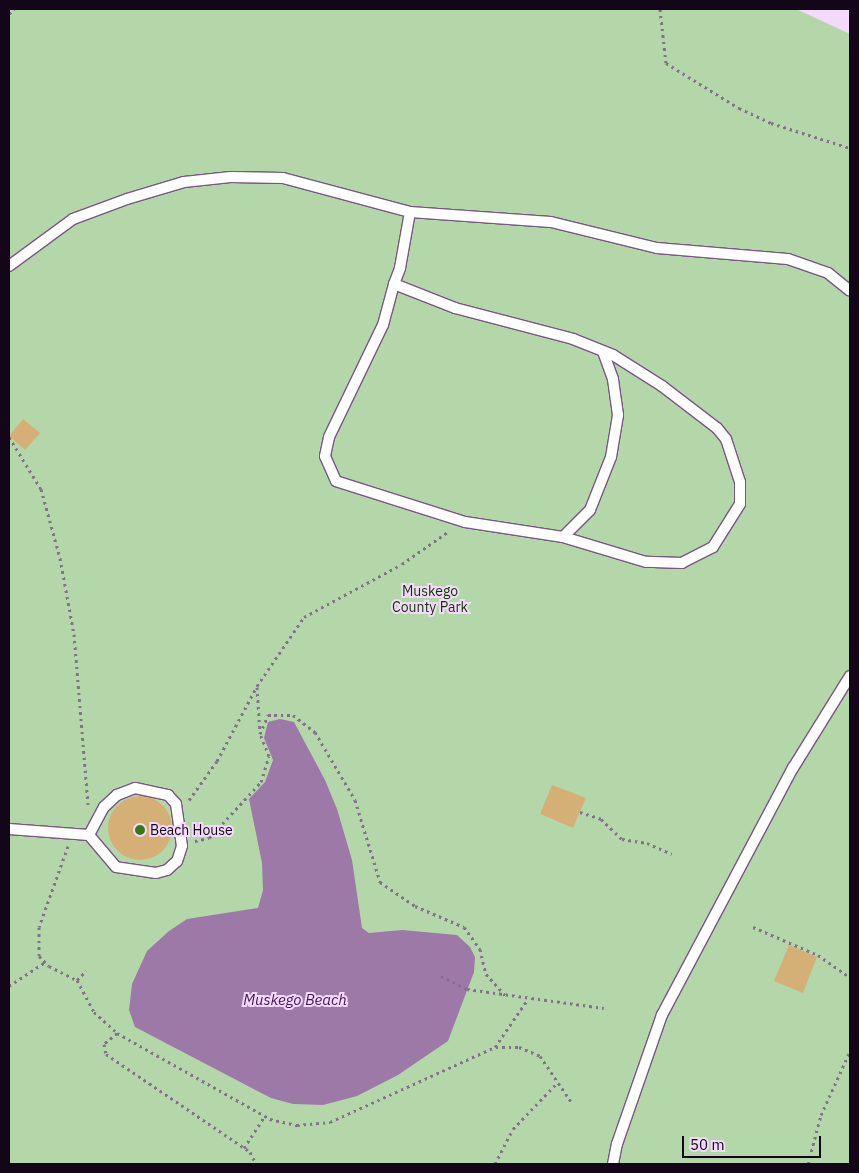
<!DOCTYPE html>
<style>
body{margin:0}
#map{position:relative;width:859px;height:1173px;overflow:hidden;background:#f3dafb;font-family:"IBM Plex Sans",sans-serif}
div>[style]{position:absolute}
.green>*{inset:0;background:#b4d7a9}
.water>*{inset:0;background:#9d79a8}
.building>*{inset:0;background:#d5b076}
.round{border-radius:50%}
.path>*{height:3px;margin-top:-1.5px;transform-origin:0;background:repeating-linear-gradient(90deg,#84708a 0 2.5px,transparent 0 6.5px)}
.roads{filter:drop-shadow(1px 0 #7a5586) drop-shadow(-1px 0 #7a5586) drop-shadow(0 1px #7a5586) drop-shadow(0 -1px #7a5586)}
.service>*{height:10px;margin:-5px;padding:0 5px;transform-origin:5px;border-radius:5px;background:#fff}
.dots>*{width:14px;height:14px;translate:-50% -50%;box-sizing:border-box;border:2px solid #f3dafb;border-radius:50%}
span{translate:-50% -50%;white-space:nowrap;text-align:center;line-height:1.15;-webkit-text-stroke:4px #f3dafb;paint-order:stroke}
.park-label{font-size:14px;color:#103401}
.poi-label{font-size:14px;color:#140619}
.left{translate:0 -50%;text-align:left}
.water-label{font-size:15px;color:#451651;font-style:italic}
.frame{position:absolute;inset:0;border:10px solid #140619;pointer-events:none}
.scale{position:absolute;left:682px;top:1136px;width:139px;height:22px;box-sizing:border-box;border:2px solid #140619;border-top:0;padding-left:6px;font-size:15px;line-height:18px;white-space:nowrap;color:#140619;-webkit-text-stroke:4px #f3dafb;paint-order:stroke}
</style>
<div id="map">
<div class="green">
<i style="clip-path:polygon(9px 9px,796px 9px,850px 34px,850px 1164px,9px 1164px)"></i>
</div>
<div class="water">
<i style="clip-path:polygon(280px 719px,294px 722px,325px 780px,337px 809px,352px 860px,362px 928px,369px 933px,402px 930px,457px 935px,470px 947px,475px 957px,474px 972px,448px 1041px,398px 1075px,357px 1096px,323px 1105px,293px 1104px,271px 1098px,135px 1027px,129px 1010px,132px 984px,147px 951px,169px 931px,187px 919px,258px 908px,263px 890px,262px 863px,249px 799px,265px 782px,273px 760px,264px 738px,268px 722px)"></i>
</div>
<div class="building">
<i style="clip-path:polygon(23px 419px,40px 433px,25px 450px,9px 436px)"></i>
<i style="clip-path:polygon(552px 785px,586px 798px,573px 828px,540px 814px)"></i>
<i class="round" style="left:108px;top:796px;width:64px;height:64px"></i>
<i style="clip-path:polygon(789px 945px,817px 957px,803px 993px,774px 981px)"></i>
</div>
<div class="path">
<i style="left:660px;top:9px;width:54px;rotate:83.7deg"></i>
<i style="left:666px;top:63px;width:86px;rotate:31.7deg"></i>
<i style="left:739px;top:108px;width:35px;rotate:25deg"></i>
<i style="left:771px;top:123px;width:83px;rotate:17.6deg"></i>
<i style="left:9px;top:14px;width:7px;rotate:-45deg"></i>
<i style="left:9px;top:437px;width:61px;rotate:58.4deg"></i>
<i style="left:41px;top:489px;width:72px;rotate:74.6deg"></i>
<i style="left:60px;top:558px;width:77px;rotate:79.6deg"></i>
<i style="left:74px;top:634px;width:171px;rotate:85.3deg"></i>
<i style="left:257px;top:687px;width:46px;rotate:86.3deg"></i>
<i style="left:189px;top:800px;width:48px;rotate:-54.3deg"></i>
<i style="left:217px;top:761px;width:85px;rotate:-61.9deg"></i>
<i style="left:257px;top:686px;width:83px;rotate:-55.7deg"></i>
<i style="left:304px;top:617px;width:111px;rotate:-28.4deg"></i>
<i style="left:402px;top:564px;width:57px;rotate:-35.1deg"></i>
<i style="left:580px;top:812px;width:22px;rotate:18deg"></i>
<i style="left:601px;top:819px;width:29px;rotate:44deg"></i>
<i style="left:622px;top:839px;width:25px;rotate:9deg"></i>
<i style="left:647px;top:843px;width:27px;rotate:24deg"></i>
<i style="left:195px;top:841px;width:14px;rotate:-12deg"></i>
<i style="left:209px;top:838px;width:76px;rotate:-47.1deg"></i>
<i style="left:261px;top:782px;width:27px;rotate:-73deg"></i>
<i style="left:269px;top:756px;width:24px;rotate:-112deg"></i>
<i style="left:260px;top:734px;width:21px;rotate:-67deg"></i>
<i style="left:268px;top:715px;width:25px"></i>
<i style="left:293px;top:715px;width:28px;rotate:38deg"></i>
<i style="left:315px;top:732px;width:79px;rotate:59.5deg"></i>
<i style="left:355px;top:800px;width:86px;rotate:73deg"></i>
<i style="left:380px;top:882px;width:42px;rotate:34.4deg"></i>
<i style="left:415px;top:906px;width:53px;rotate:23.2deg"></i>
<i style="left:464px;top:927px;width:27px;rotate:54deg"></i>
<i style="left:480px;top:949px;width:26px;rotate:77deg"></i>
<i style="left:486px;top:974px;width:30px;rotate:48deg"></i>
<i style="left:68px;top:846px;width:86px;rotate:109.7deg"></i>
<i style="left:39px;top:927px;width:29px;rotate:90deg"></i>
<i style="left:39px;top:956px;width:14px;rotate:45deg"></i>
<i style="left:49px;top:966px;width:31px;rotate:27deg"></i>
<i style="left:77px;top:980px;width:13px;rotate:-45deg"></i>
<i style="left:753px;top:927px;width:71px;rotate:23.3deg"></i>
<i style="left:818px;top:955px;width:39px;rotate:35deg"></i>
<i style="left:441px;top:976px;width:29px;rotate:27deg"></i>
<i style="left:467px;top:989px;width:138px;rotate:7.9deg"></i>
<i style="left:77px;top:980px;width:36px;rotate:62deg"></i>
<i style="left:94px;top:1012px;width:31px;rotate:42deg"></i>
<i style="left:117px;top:1033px;width:176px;rotate:29.3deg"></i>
<i style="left:270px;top:1119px;width:28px;rotate:13deg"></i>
<i style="left:297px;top:1125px;width:33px;rotate:-5deg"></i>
<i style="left:330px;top:1122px;width:181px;rotate:-24.4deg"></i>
<i style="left:495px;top:1047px;width:58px;rotate:-55.5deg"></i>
<i style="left:9px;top:986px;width:43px;rotate:-33.7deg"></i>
<i style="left:117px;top:1033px;width:17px;rotate:140deg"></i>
<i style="left:104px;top:1044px;width:10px;rotate:79deg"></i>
<i style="left:106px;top:1054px;width:174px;rotate:34.2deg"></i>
<i style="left:250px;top:1152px;width:13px;rotate:63deg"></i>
<i style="left:496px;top:1047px;width:23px"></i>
<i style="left:519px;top:1047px;width:23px;rotate:23deg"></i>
<i style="left:540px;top:1056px;width:57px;rotate:55.8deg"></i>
<i style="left:244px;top:1148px;width:38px;rotate:-57deg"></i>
<i style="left:495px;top:1164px;width:39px;rotate:-63deg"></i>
<i style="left:513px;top:1129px;width:65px;rotate:-46.2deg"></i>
<i style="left:808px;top:1164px;width:51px;rotate:-75.1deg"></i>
<i style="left:821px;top:1115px;width:70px;rotate:-65.6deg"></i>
</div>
<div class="roads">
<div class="service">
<i style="left:9px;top:266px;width:79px;rotate:-36.3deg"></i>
<i style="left:73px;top:219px;width:58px;rotate:-20.3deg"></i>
<i style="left:127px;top:199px;width:59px;rotate:-16.6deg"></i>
<i style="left:184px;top:182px;width:47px;rotate:-6.1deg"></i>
<i style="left:231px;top:177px;width:52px;rotate:1.1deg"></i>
<i style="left:283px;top:178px;width:131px;rotate:15deg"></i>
<i style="left:410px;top:212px;width:141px;rotate:4.1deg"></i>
<i style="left:551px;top:222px;width:109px;rotate:13.8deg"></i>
<i style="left:657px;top:248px;width:131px;rotate:4.8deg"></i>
<i style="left:788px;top:259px;width:42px;rotate:19.3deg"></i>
<i style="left:828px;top:273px;width:28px;rotate:39deg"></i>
<i style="left:394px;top:284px;width:66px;rotate:21.5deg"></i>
<i style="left:455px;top:308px;width:122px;rotate:14.7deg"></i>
<i style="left:573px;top:339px;width:43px;rotate:21.8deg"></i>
<i style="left:613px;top:355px;width:58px;rotate:32.3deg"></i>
<i style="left:662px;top:386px;width:69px;rotate:37.4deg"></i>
<i style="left:717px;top:428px;width:14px;rotate:51deg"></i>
<i style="left:726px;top:439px;width:45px;rotate:72deg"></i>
<i style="left:740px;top:482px;width:22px;rotate:90deg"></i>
<i style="left:740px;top:504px;width:51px;rotate:122.1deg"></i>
<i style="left:713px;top:547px;width:35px;rotate:153deg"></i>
<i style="left:682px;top:563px;width:36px;rotate:-178deg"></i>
<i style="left:646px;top:562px;width:87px;rotate:-163.2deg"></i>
<i style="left:563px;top:537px;width:99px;rotate:-171.3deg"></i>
<i style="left:465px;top:522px;width:135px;rotate:-162.4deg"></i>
<i style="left:336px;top:481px;width:27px;rotate:-114deg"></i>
<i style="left:325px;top:456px;width:19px;rotate:-78deg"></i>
<i style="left:329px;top:437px;width:124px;rotate:-64.3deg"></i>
<i style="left:383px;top:325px;width:42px;rotate:-75deg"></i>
<i style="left:394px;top:284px;width:17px;rotate:-69deg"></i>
<i style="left:400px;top:268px;width:57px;rotate:-79.9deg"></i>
<i style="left:563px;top:537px;width:38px;rotate:-45deg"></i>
<i style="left:590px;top:510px;width:57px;rotate:-68.4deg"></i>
<i style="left:611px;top:457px;width:43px;rotate:-80.5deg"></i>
<i style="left:618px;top:415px;width:36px;rotate:-98deg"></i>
<i style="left:613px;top:379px;width:29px;rotate:-110deg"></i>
<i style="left:135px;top:788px;width:34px;rotate:12deg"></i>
<i style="left:168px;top:795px;width:12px;rotate:48deg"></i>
<i style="left:176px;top:804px;width:42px;rotate:81.9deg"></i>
<i style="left:182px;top:846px;width:16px;rotate:108deg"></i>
<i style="left:177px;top:861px;width:13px;rotate:138deg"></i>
<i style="left:167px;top:870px;width:11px;rotate:165deg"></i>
<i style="left:156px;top:873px;width:40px;rotate:-171.5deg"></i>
<i style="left:116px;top:867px;width:42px;rotate:-130.2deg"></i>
<i style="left:89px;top:835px;width:32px;rotate:-62deg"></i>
<i style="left:104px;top:807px;width:18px;rotate:-43deg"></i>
<i style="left:117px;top:795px;width:19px;rotate:-21deg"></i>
<i style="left:9px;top:829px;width:80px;rotate:4.3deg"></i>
<i style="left:613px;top:1164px;width:20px;rotate:-79deg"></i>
<i style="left:617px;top:1144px;width:137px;rotate:-70.8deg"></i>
<i style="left:662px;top:1015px;width:280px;rotate:-62.1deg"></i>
<i style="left:793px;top:768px;width:108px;rotate:-58.2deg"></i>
</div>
</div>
<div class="dots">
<i style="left:140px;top:830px;background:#367818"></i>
</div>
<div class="park-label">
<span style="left:430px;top:599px">Muskego<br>County Park</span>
</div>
<div class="poi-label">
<span class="left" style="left:150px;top:830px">Beach House</span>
</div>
<div class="water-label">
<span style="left:295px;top:1000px">Muskego Beach</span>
</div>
<div class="frame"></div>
<div class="scale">50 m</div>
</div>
